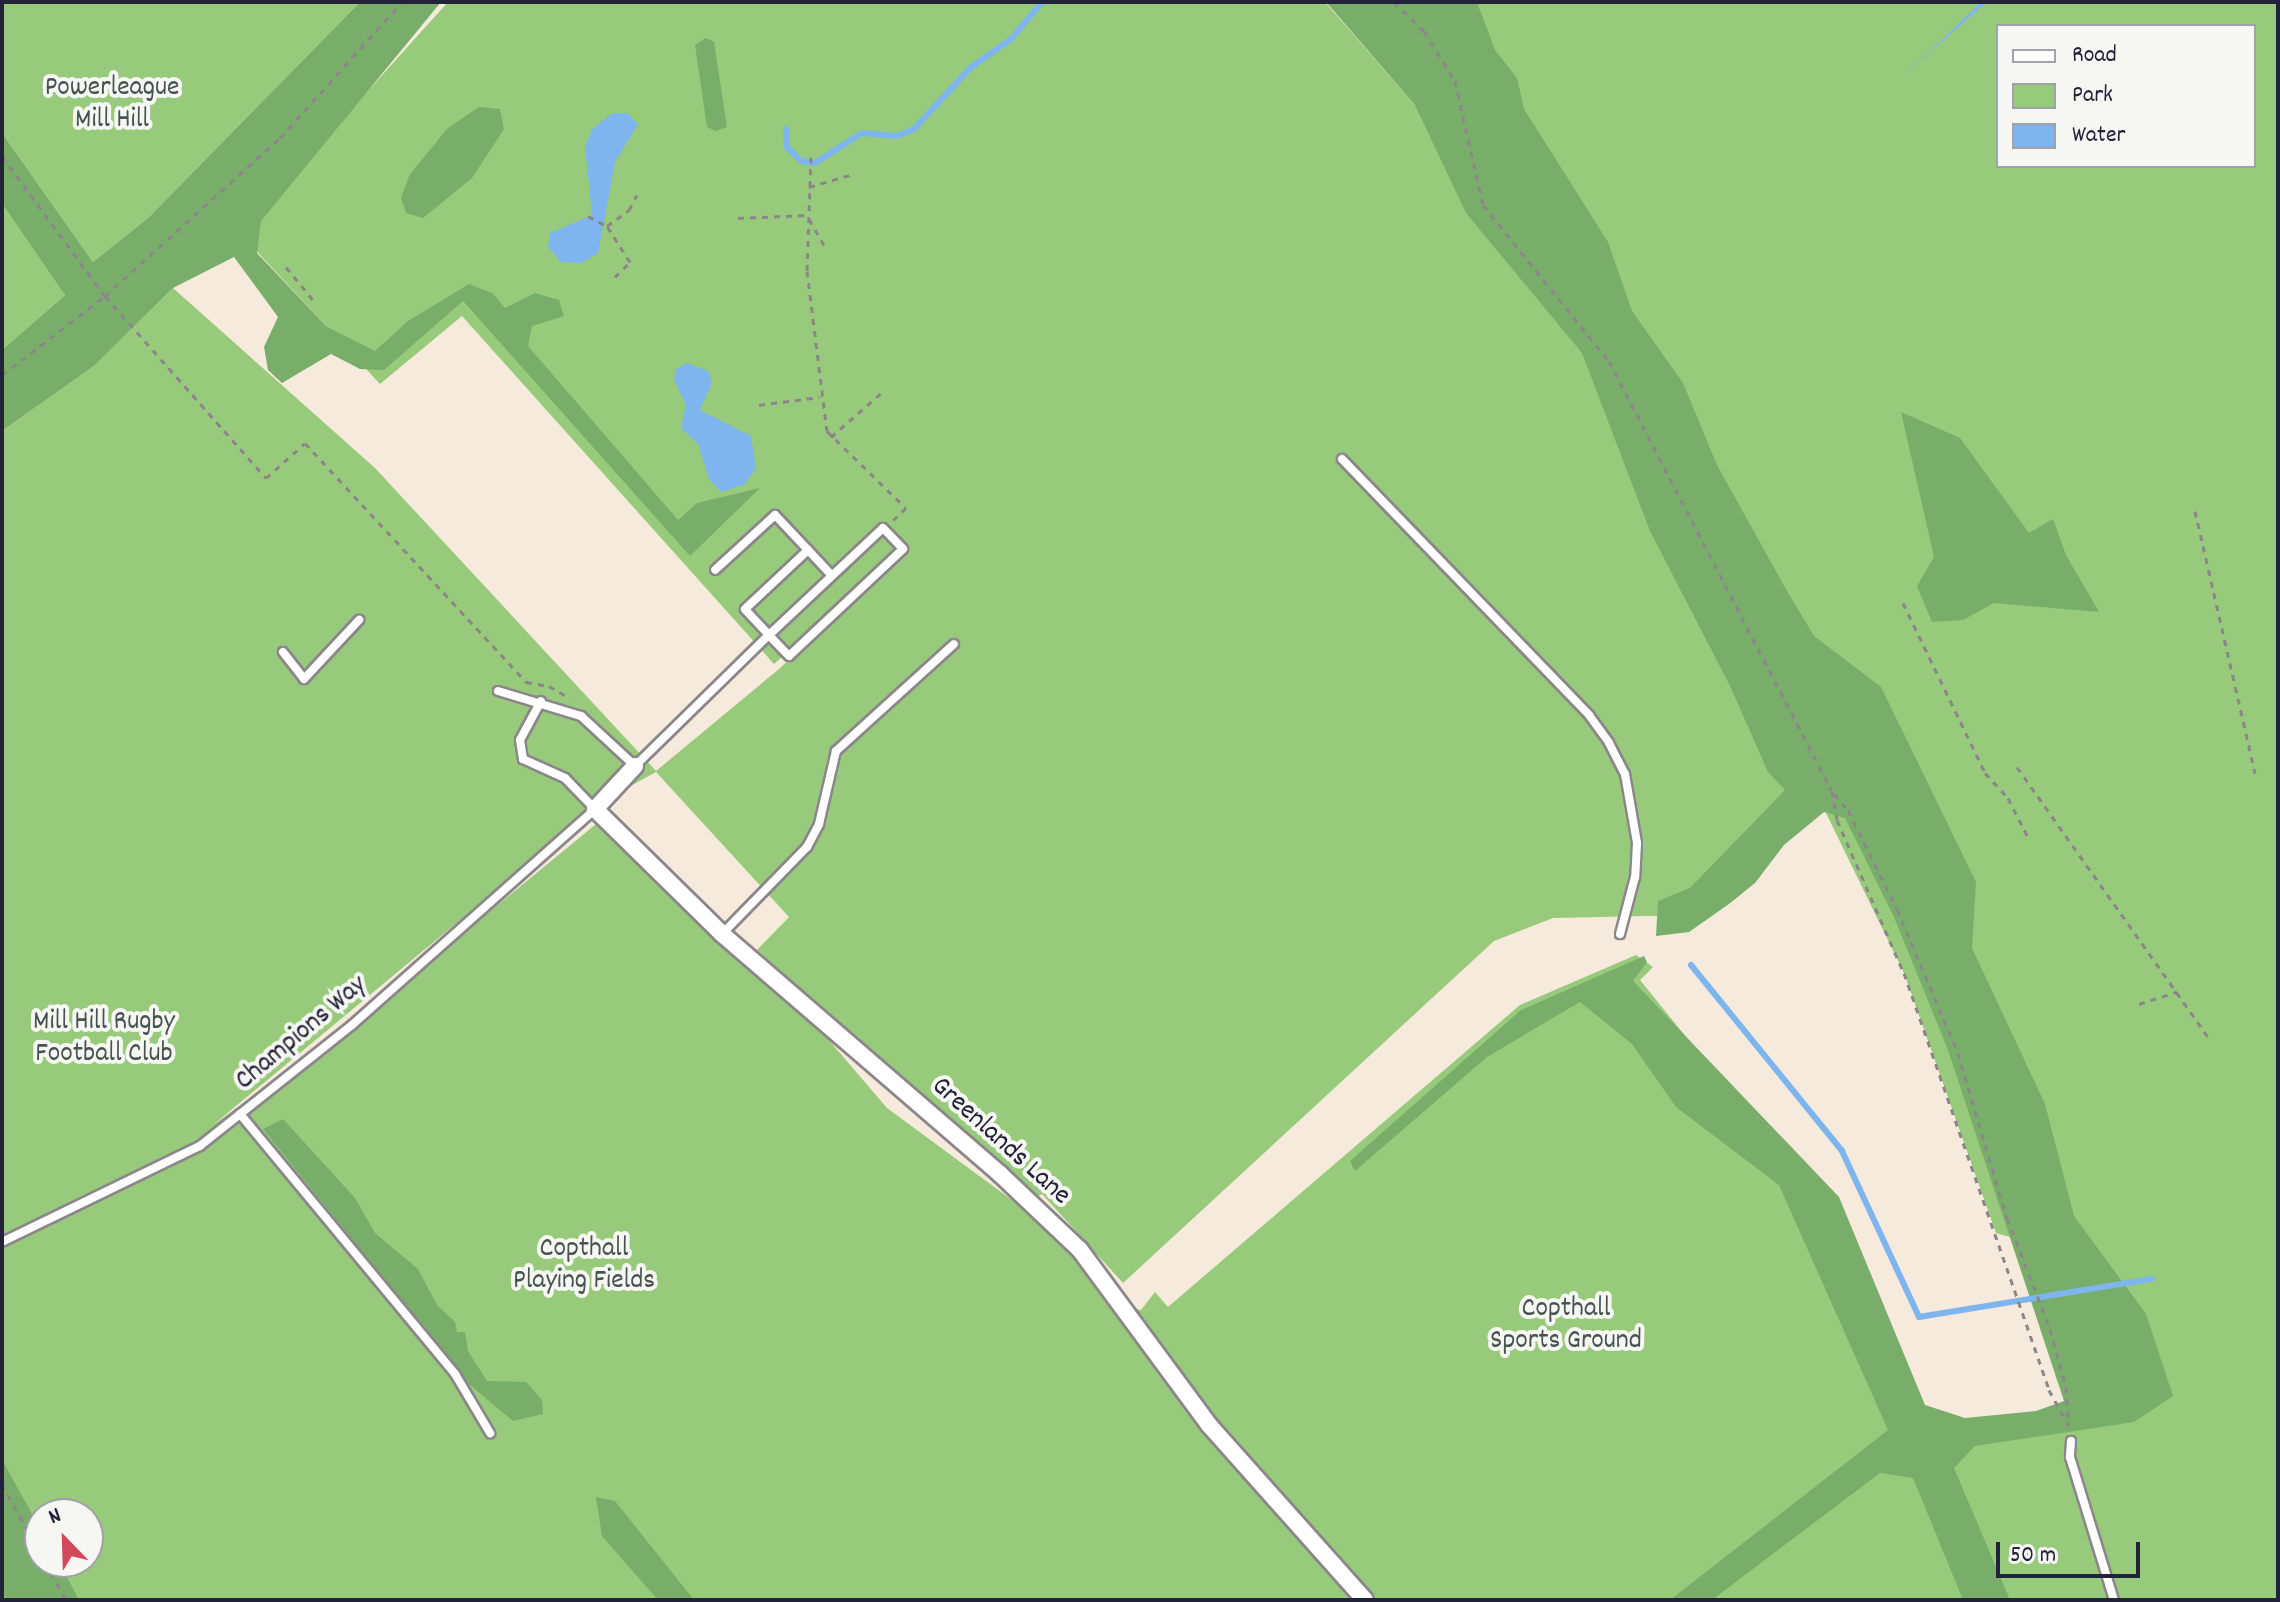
<!DOCTYPE html>
<style>
body{margin:0}
#map{position:relative;width:2280px;height:1602px;overflow:hidden;background:#f5eadb;font-family:Dekko,sans-serif}
div>[style]{position:absolute}
.green>*{inset:0;background:#97ca7a}
.forest>*{inset:0;background:#79ae6a}
.water>*{inset:0;background:#7eb5ee}
.stream>*{height:6px;margin:-3px;padding:0 3px;transform-origin:3px;border-radius:3px;background:#7eb5ee}
.path>*{height:3px;margin-top:-1.5px;transform-origin:0;background:repeating-linear-gradient(90deg,#8c868b 0 6px,transparent 0 12px)}
.roads{filter:drop-shadow(2px 0 #8c868b) drop-shadow(-2px 0 #8c868b) drop-shadow(0 2px #8c868b) drop-shadow(0 -2px #8c868b)}
.service>*{height:8px;margin:-4px;padding:0 4px;transform-origin:4px;border-radius:4px;background:#fff}
.minor>*{height:16px;margin:-8px;padding:0 8px;transform-origin:8px;border-radius:8px;background:#fff}
span{translate:-50% -50%;white-space:nowrap;text-align:center;line-height:1.15;-webkit-text-stroke:8px #f6f6f2;paint-order:stroke}
.park-label{font-size:28px;color:#45544e}
.street-label{font-size:28px;color:#22223b}
.frame{position:absolute;inset:0;border:4px solid #22223b;pointer-events:none}
.legend{position:absolute;left:1996px;top:24px;width:260px;height:144px;box-sizing:border-box;background:#f6f6f2;border:2px solid #a1a1a9;margin:0;padding:10px 14px;list-style:none;font-size:24px;color:#22223b}
.legend li{display:flex;align-items:center;gap:16px;height:40px}
.legend b{width:40px;border:2px solid #a1a1a9}
.north{position:absolute;left:24px;top:1498px;width:80px;height:80px;box-sizing:border-box;background:#f6f6f2;border:2px solid #a1a1a9;border-radius:50%;rotate:337deg;font-size:22px;font-weight:700;line-height:32px;text-align:center;color:#22223b}
.north::after{content:'';display:block;margin:auto;width:28px;height:36px;background:#d1495b;clip-path:polygon(50% 0,100% 100%,50% 72%,0 100%)}
.scale{position:absolute;left:1996px;top:1542px;width:144px;height:36px;box-sizing:border-box;border:4px solid #22223b;border-top:0;padding-left:10px;font-size:24px;line-height:28px;white-space:nowrap;color:#22223b;-webkit-text-stroke:6px #f6f6f2;paint-order:stroke}
</style>
<div id="map">
<div class="green">
<i style="clip-path:polygon(2px 2px,360px 2px,148px 218px,93px 262px,2px 133px)"></i>
<i style="clip-path:polygon(evenodd,448px 2px,1325px 2px,1415px 105px,1474px 64px,1448px 2px,2278px 2px,2278px 1600px,2px 1600px,2px 431px,94px 366px,173px 288px,375px 468px,656px 771px,779px 669px,893px 563px,774px 664px,462px 316px,380px 384px,249px 243px,238px 211px,339px 123px,448px 2px,1998px 26px,2254px 26px,2254px 166px,1998px 166px,1998px 26px,448px 2px,656px 772px,789px 917px,757px 950px,1037px 1197px,1042px 1194px,1123px 1283px,1494px 941px,1553px 918px,1694px 915px,1778px 833px,1825px 811px,1904px 973px,1996px 1233px,2031px 1243px,2130px 1396px,1917px 1441px,1763px 1132px,1640px 980px,1653px 967px,1636px 955px,1520px 1005px,1168px 1307px,1155px 1292px,1141px 1310px,1125px 1307px,1080px 1250px,887px 1108px,780px 983px,596px 824px,352px 1025px,213px 1125px,605px 800px,656px 772px,448px 2px,40px 1514px,88px 1514px,88px 1562px,40px 1562px,40px 1514px)"></i>
<i style="clip-path:polygon(2px 176px,65px 295px,2px 350px)"></i>
</div>
<div class="forest">
<i style="clip-path:polygon(360px 2px,441px 2px,261px 221px,257px 253px,327px 327px,375px 351px,408px 321px,469px 284px,492px 293px,505px 308px,535px 293px,559px 300px,564px 316px,532px 326px,528px 346px,678px 520px,697px 503px,760px 488px,690px 556px,463px 301px,384px 370px,360px 369px,331px 354px,282px 383px,268px 370px,264px 347px,278px 317px,234px 257px,173px 288px,94px 366px,2px 431px,2px 350px,65px 295px,2px 203px,2px 133px,93px 262px,148px 218px)"></i>
<i style="clip-path:polygon(1326px 2px,1477px 2px,1495px 50px,1517px 78px,1524px 109px,1608px 242px,1632px 311px,1683px 383px,1717px 465px,1787px 591px,1814px 636px,1881px 687px,1976px 882px,1972px 948px,2045px 1104px,2074px 1216px,2146px 1314px,2173px 1396px,2134px 1422px,1975px 1446px,1954px 1468px,2010px 1600px,1963px 1600px,1913px 1478px,1880px 1473px,1712px 1600px,1670px 1600px,1888px 1430px,1779px 1185px,1676px 1107px,1632px 1044px,1580px 1002px,1487px 1057px,1355px 1171px,1350px 1161px,1521px 1010px,1644px 956px,1647px 962px,1633px 981px,1839px 1197px,1925px 1405px,1965px 1418px,2036px 1411px,2064px 1401px,1948px 1050px,1894px 917px,1845px 818px,1824px 812px,1784px 845px,1755px 883px,1729px 904px,1689px 932px,1656px 936px,1658px 901px,1690px 888px,1785px 790px,1768px 772px,1730px 686px,1650px 531px,1582px 353px,1466px 213px,1415px 105px)"></i>
<i style="clip-path:polygon(706px 38px,714px 42px,727px 127px,716px 131px,707px 127px,695px 45px)"></i>
<i style="clip-path:polygon(479px 107px,500px 109px,504px 129px,472px 178px,423px 218px,406px 213px,401px 198px,410px 174px,448px 128px)"></i>
<i style="clip-path:polygon(1901px 412px,1960px 438px,2029px 533px,2053px 519px,2066px 555px,2099px 612px,1994px 603px,1963px 620px,1932px 622px,1917px 586px,1934px 557px)"></i>
<i style="clip-path:polygon(283px 1119px,355px 1198px,375px 1233px,418px 1269px,437px 1305px,455px 1322px,457px 1332px,465px 1332px,468px 1351px,487px 1381px,526px 1382px,542px 1400px,543px 1414px,513px 1421px,470px 1385px,263px 1129px)"></i>
<i style="clip-path:polygon(2px 1460px,40px 1528px,40px 1562px,59px 1562px,79px 1600px,7px 1600px,2px 1592px)"></i>
<i style="clip-path:polygon(596px 1497px,615px 1501px,694px 1600px,658px 1600px,602px 1536px)"></i>
</div>
<div class="water">
<i style="clip-path:polygon(1981px 2px,1987px 2px,1898px 80px,1932px 49px)"></i>
<i style="clip-path:polygon(613px 113px,627px 113px,638px 124px,615px 162px,598px 253px,581px 263px,561px 262px,548px 247px,550px 233px,592px 215px,585px 146px,593px 128px)"></i>
<i style="clip-path:polygon(687px 363px,708px 371px,712px 383px,700px 410px,751px 436px,756px 468px,745px 484px,721px 492px,709px 479px,698px 444px,681px 428px,686px 405px,674px 380px,676px 369px)"></i>
</div>
<div class="stream">
<i style="left:786px;top:129px;width:18px;rotate:87deg"></i>
<i style="left:787px;top:147px;width:20px;rotate:45deg"></i>
<i style="left:801px;top:161px;width:14px;rotate:8deg"></i>
<i style="left:815px;top:163px;width:56px;rotate:-32.6deg"></i>
<i style="left:862px;top:133px;width:35px;rotate:5deg"></i>
<i style="left:897px;top:136px;width:18px;rotate:-22deg"></i>
<i style="left:914px;top:129px;width:83px;rotate:-47.4deg"></i>
<i style="left:970px;top:68px;width:50px;rotate:-35.3deg"></i>
<i style="left:1011px;top:39px;width:48px;rotate:-50deg"></i>
<i style="left:1691px;top:965px;width:240px;rotate:50.9deg"></i>
<i style="left:1842px;top:1151px;width:183px;rotate:65.1deg"></i>
<i style="left:1919px;top:1317px;width:236px;rotate:-9.3deg"></i>
</div>
<div class="path">
<i style="left:1394px;top:2px;width:42px;rotate:44deg"></i>
<i style="left:1424px;top:31px;width:59px;rotate:58.2deg"></i>
<i style="left:1455px;top:81px;width:127px;rotate:77.3deg"></i>
<i style="left:1483px;top:205px;width:201px;rotate:51.1deg"></i>
<i style="left:1609px;top:361px;width:484px;rotate:62.6deg"></i>
<i style="left:1832px;top:791px;width:29px;rotate:80deg"></i>
<i style="left:1837px;top:820px;width:167px;rotate:66.4deg"></i>
<i style="left:1904px;top:973px;width:441px;rotate:70.8deg"></i>
<i style="left:2049px;top:1390px;width:41px;rotate:60.9deg"></i>
<i style="left:2px;top:156px;width:174px;rotate:53.7deg"></i>
<i style="left:105px;top:296px;width:243px;rotate:48.5deg"></i>
<i style="left:266px;top:478px;width:52px;rotate:-41.9deg"></i>
<i style="left:305px;top:443px;width:326px;rotate:47.2deg"></i>
<i style="left:526px;top:682px;width:23px;rotate:10deg"></i>
<i style="left:549px;top:686px;width:24px;rotate:30deg"></i>
<i style="left:811px;top:157px;width:114px;rotate:92deg"></i>
<i style="left:807px;top:271px;width:161px;rotate:82.9deg"></i>
<i style="left:827px;top:431px;width:110px;rotate:44.3deg"></i>
<i style="left:906px;top:508px;width:18px;rotate:137deg"></i>
<i style="left:809px;top:187px;width:43px;rotate:-16.3deg"></i>
<i style="left:588px;top:216px;width:21px;rotate:28deg"></i>
<i style="left:738px;top:218px;width:69px;rotate:-2.5deg"></i>
<i style="left:809px;top:219px;width:32px;rotate:60deg"></i>
<i style="left:286px;top:267px;width:44px;rotate:50.5deg"></i>
<i style="left:615px;top:277px;width:21px;rotate:-45deg"></i>
<i style="left:630px;top:262px;width:43px;rotate:-122.6deg"></i>
<i style="left:607px;top:226px;width:27px;rotate:-36deg"></i>
<i style="left:629px;top:210px;width:17px;rotate:-62deg"></i>
<i style="left:2px;top:375px;width:130px;rotate:-37.5deg"></i>
<i style="left:105px;top:296px;width:236px;rotate:-42.1deg"></i>
<i style="left:280px;top:138px;width:183px;rotate:-48.1deg"></i>
<i style="left:759px;top:405px;width:61px;rotate:-7.6deg"></i>
<i style="left:831px;top:437px;width:67px;rotate:-41.3deg"></i>
<i style="left:2195px;top:511px;width:269px;rotate:77.1deg"></i>
<i style="left:1903px;top:603px;width:189px;rotate:64.2deg"></i>
<i style="left:1985px;top:773px;width:34px;rotate:47deg"></i>
<i style="left:2008px;top:798px;width:46px;rotate:62.9deg"></i>
<i style="left:2017px;top:767px;width:334px;rotate:54.7deg"></i>
<i style="left:1834px;top:794px;width:21px;rotate:49deg"></i>
<i style="left:1848px;top:810px;width:110px;rotate:63.7deg"></i>
<i style="left:1897px;top:909px;width:156px;rotate:67deg"></i>
<i style="left:1958px;top:1053px;width:172px;rotate:73.5deg"></i>
<i style="left:2007px;top:1218px;width:119px;rotate:68.8deg"></i>
<i style="left:2050px;top:1329px;width:60px;rotate:74.6deg"></i>
<i style="left:2066px;top:1387px;width:32px;rotate:86deg"></i>
<i style="left:2139px;top:1004px;width:40px;rotate:-18deg"></i>
<i style="left:2px;top:1484px;width:79px;rotate:61.2deg"></i>
<i style="left:45px;top:1562px;width:43px;rotate:61.1deg"></i>
</div>
<div class="roads">
<div class="service">
<i style="left:1342px;top:459px;width:356px;rotate:46deg"></i>
<i style="left:1589px;top:715px;width:34px;rotate:54deg"></i>
<i style="left:1609px;top:743px;width:35px;rotate:63deg"></i>
<i style="left:1625px;top:774px;width:70px;rotate:80.1deg"></i>
<i style="left:1637px;top:843px;width:34px;rotate:93deg"></i>
<i style="left:1635px;top:877px;width:59px;rotate:104.7deg"></i>
<i style="left:808px;top:550px;width:35px;rotate:47deg"></i>
<i style="left:283px;top:652px;width:34px;rotate:52deg"></i>
<i style="left:304px;top:679px;width:81px;rotate:-47deg"></i>
<i style="left:498px;top:691px;width:87px;rotate:16.8deg"></i>
<i style="left:581px;top:716px;width:74px;rotate:42.8deg"></i>
<i style="left:635px;top:766px;width:187px;rotate:-44.4deg"></i>
<i style="left:769px;top:635px;width:156px;rotate:-43.2deg"></i>
<i style="left:883px;top:528px;width:29px;rotate:46deg"></i>
<i style="left:903px;top:549px;width:156px;rotate:136.8deg"></i>
<i style="left:789px;top:656px;width:29px;rotate:-134deg"></i>
<i style="left:769px;top:635px;width:35px;rotate:-133deg"></i>
<i style="left:745px;top:609px;width:86px;rotate:-43.1deg"></i>
<i style="left:808px;top:550px;width:48px;rotate:-133.3deg"></i>
<i style="left:775px;top:515px;width:81px;rotate:137.5deg"></i>
<i style="left:722px;top:934px;width:122px;rotate:-45.7deg"></i>
<i style="left:807px;top:847px;width:26px;rotate:-62deg"></i>
<i style="left:819px;top:824px;width:75px;rotate:-76.9deg"></i>
<i style="left:836px;top:751px;width:159px;rotate:-42.2deg"></i>
<i style="left:240px;top:1114px;width:337px;rotate:50.4deg"></i>
<i style="left:455px;top:1374px;width:69px;rotate:59.3deg"></i>
<i style="left:2px;top:1242px;width:220px;rotate:-25.9deg"></i>
<i style="left:200px;top:1146px;width:194px;rotate:-38.5deg"></i>
<i style="left:352px;top:1025px;width:325px;rotate:-41.6deg"></i>
<i style="left:595px;top:809px;width:43px;rotate:-134.1deg"></i>
<i style="left:565px;top:778px;width:46px;rotate:-155.7deg"></i>
<i style="left:523px;top:759px;width:19px;rotate:-99deg"></i>
<i style="left:520px;top:740px;width:44px;rotate:-61.7deg"></i>
<i style="left:2071px;top:1441px;width:16px;rotate:94deg"></i>
<i style="left:2070px;top:1457px;width:150px;rotate:72.9deg"></i>
</div>
<div class="minor">
<i style="left:635px;top:766px;width:59px;rotate:132.9deg"></i>
<i style="left:595px;top:809px;width:178px;rotate:44.5deg"></i>
<i style="left:722px;top:934px;width:367px;rotate:40.8deg"></i>
<i style="left:1000px;top:1174px;width:110px;rotate:43.5deg"></i>
<i style="left:1080px;top:1250px;width:217px;rotate:53.6deg"></i>
<i style="left:1209px;top:1425px;width:234px;rotate:48.3deg"></i>
</div>
</div>
<div class="park-label">
<span style="left:112px;top:105px">Powerleague<br>Mill Hill</span>
<span style="left:104px;top:1039px">Mill Hill Rugby<br>Football Club</span>
<span style="left:584px;top:1266px">Copthall<br>Playing Fields</span>
<span style="left:1566px;top:1326px">Copthall<br>Sports Ground</span>
</div>
<div class="street-label">
<span style="left:302px;top:1034px;rotate:-40deg">Champions Way</span>
<span style="left:1000px;top:1142px;rotate:42deg">Greenlands Lane</span>
</div>
<div class="frame"></div>
<ul class="legend">
<li><b style="height:10px;background:#fff"></b>Road</li>
<li><b style="height:22px;background:#97ca7a"></b>Park</li>
<li><b style="height:22px;background:#7eb5ee"></b>Water</li>
</ul>
<div class="north">N</div>
<div class="scale">50 m</div>
</div>
